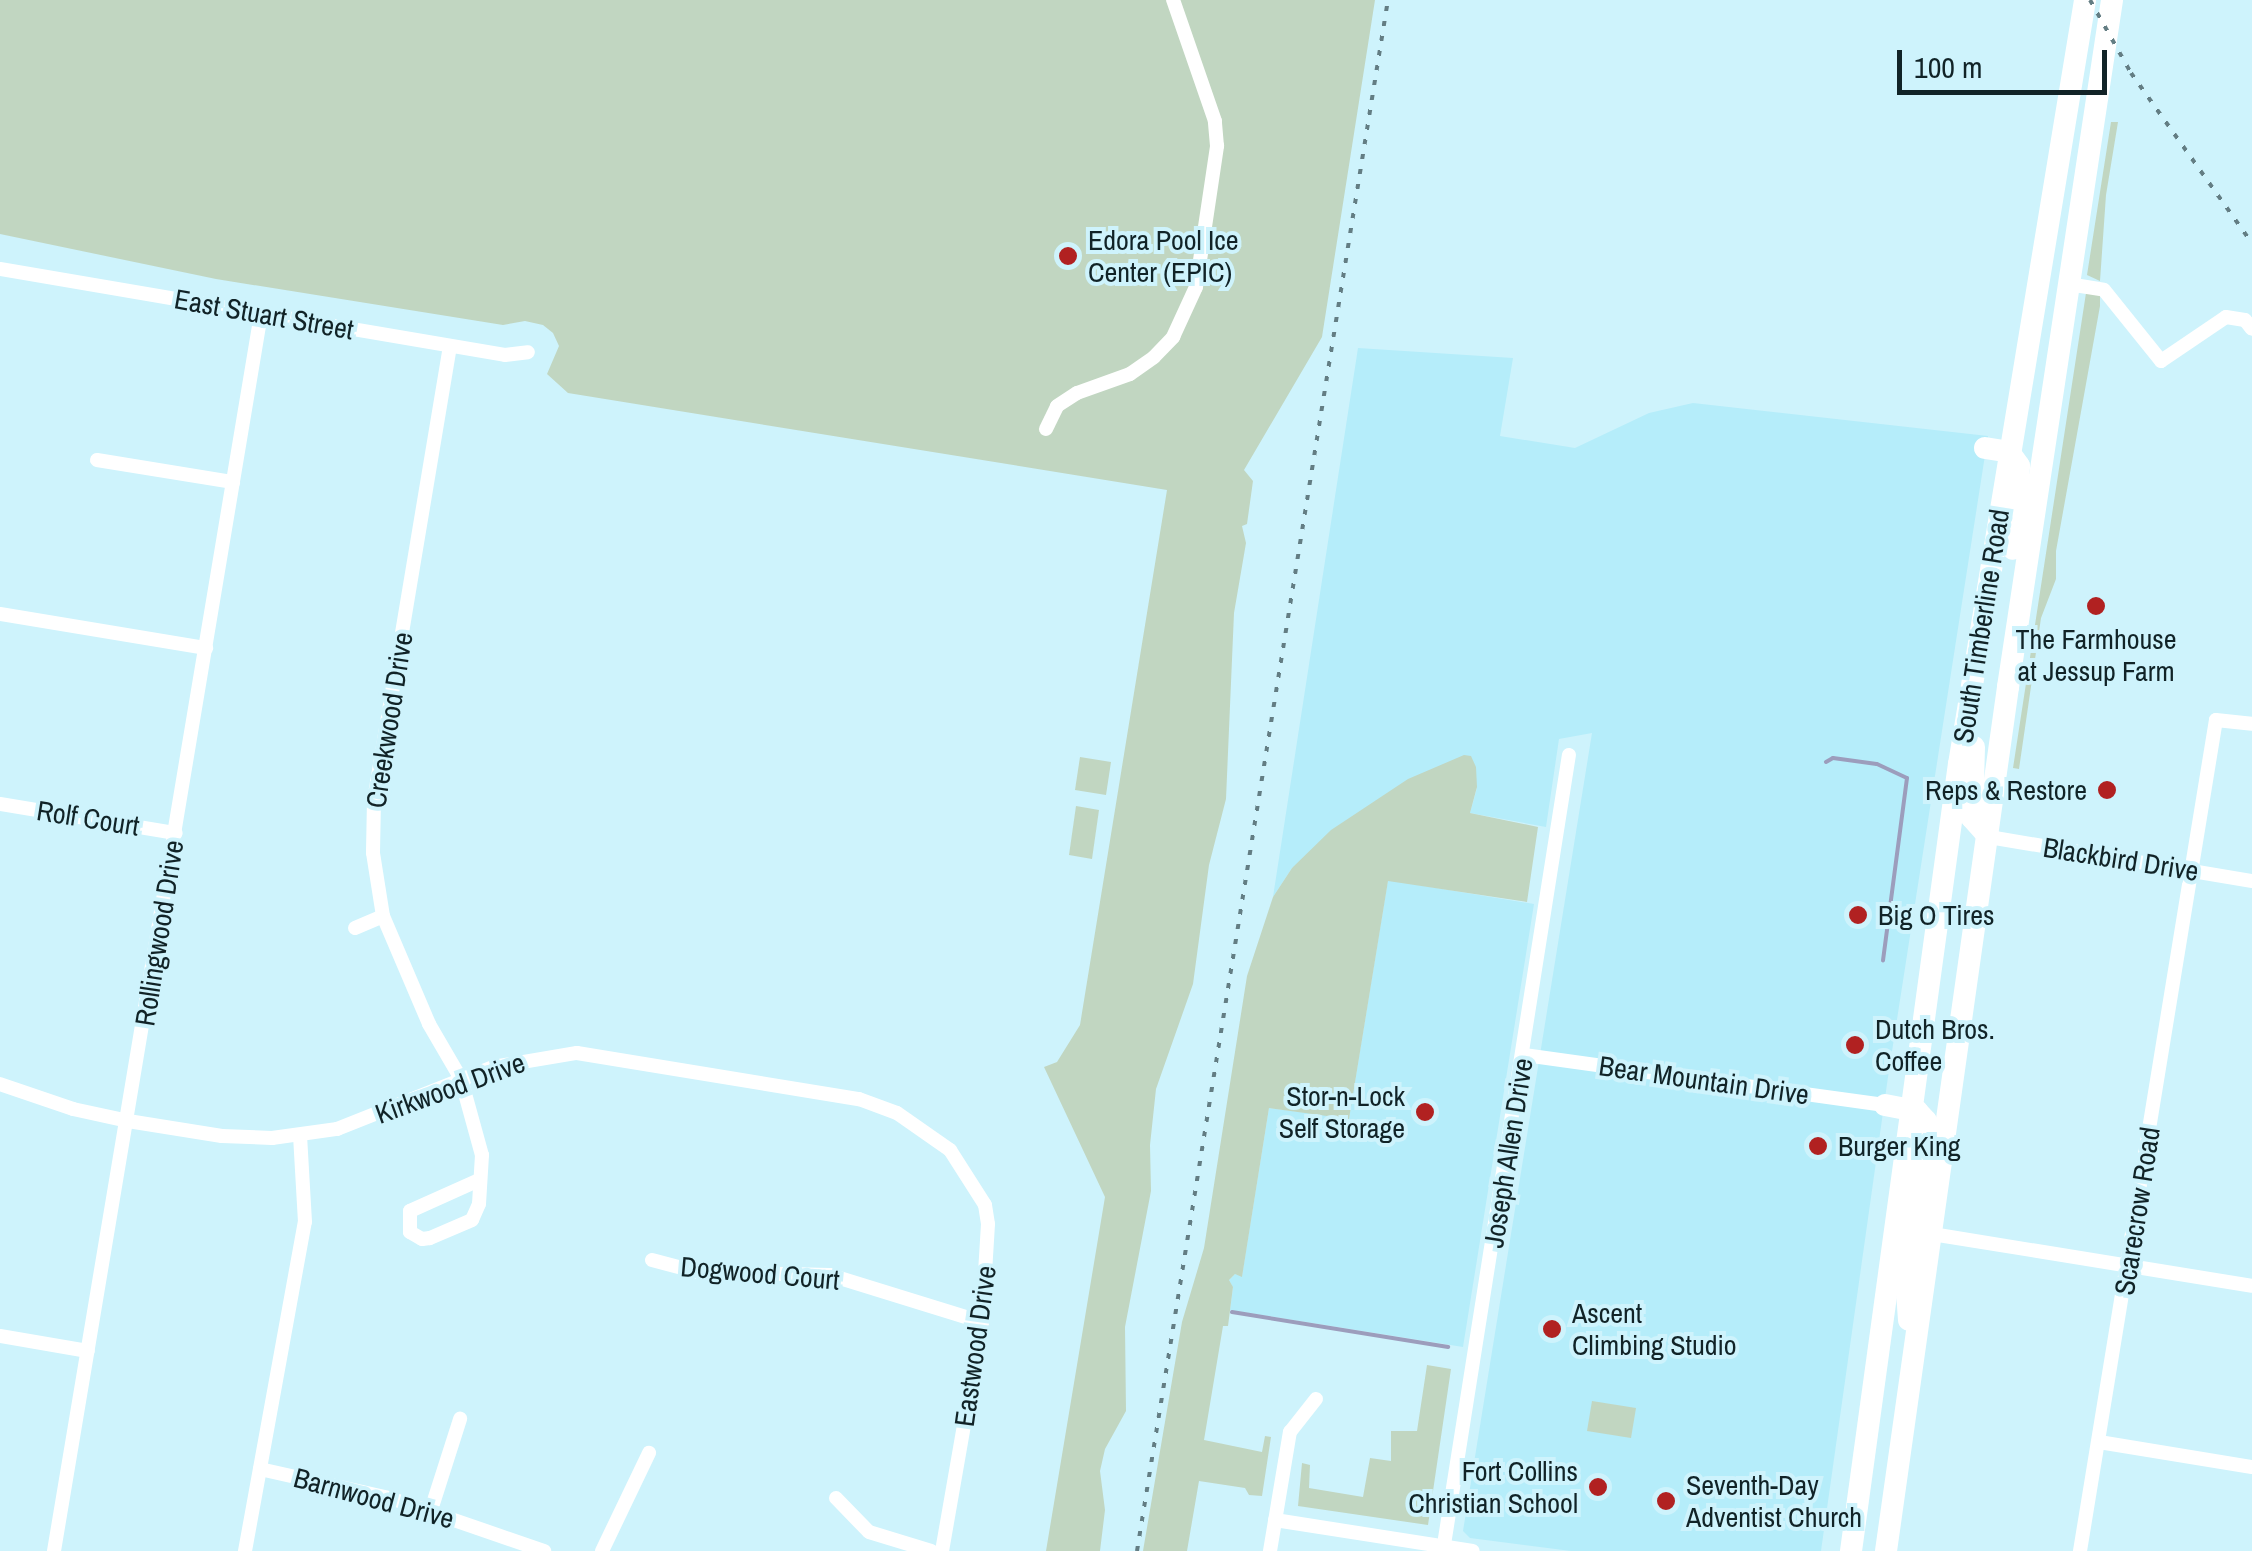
<!DOCTYPE html>
<style>
body{margin:0}
#map{position:relative;width:2252px;height:1551px;overflow:hidden;background:#cef3fc;font-family:"Archivo Narrow",sans-serif}
div>[style]{position:absolute}
.built>*{inset:0;background:#b5edfa}
.green>*{inset:0;background:#c1d6c1}
.stream>*{height:4px;margin:-2px;padding:0 2px;transform-origin:2px;border-radius:2px;background:#9c9dbc}
.minor>*{height:14px;margin:-7px;padding:0 7px;transform-origin:7px;border-radius:7px;background:#fff}
.primary>*{height:22px;margin:-11px;padding:0 11px;transform-origin:11px;border-radius:11px;background:#fff}
.rail>*{height:4px;margin-top:-2px;transform-origin:0;background:repeating-linear-gradient(90deg,#637d83 0 5px,transparent 0 15px)}
.dots>*{width:28px;height:28px;translate:-50% -50%;box-sizing:border-box;border:5px solid #cef3fc;border-radius:50%}
span{translate:-50% -50%;white-space:nowrap;text-align:center;line-height:1.15;-webkit-text-stroke:8px #cef3fc;paint-order:stroke}
.poi-label{font-size:28px;color:#112327}
.left{translate:0 -50%;text-align:left}
.right{translate:-100% -50%;text-align:right}
.street-label{font-size:28px;color:#112327}
.scale{position:absolute;left:1897px;top:50px;width:210px;height:45px;box-sizing:border-box;border:5px solid #112327;border-top:0;padding-left:12px;font-size:30px;line-height:35px;white-space:nowrap;color:#112327;-webkit-text-stroke:8px #cef3fc;paint-order:stroke}
</style>
<div id="map">
<div class="built">
<i style="clip-path:polygon(1358px 348px,1513px 358px,1500px 436px,1575px 448px,1649px 413px,1693px 403px,1988px 436px,1888px 1077px,1821px 1551px,1571px 1551px,1470px 1538px,1463px 1531px,1592px 733px,1559px 739px,1546px 827px,1470px 813px,1477px 788px,1292px 868px,1273px 897px)"></i>
<i style="clip-path:polygon(1388px 880px,1534px 904px,1463px 1347px,1230px 1310px,1233px 1288px,1229px 1280px,1235px 1274px,1242px 1276px,1269px 1108px,1349px 1118px)"></i>
</div>
<div class="green">
<i style="clip-path:polygon(0 0,1375px 0,1322px 337px,1244px 470px,1253px 481px,1247px 524px,1242px 526px,1246px 543px,1234px 613px,1226px 799px,1209px 865px,1193px 984px,1156px 1089px,1150px 1145px,1151px 1191px,1125px 1327px,1126px 1411px,1105px 1449px,1100px 1471px,1105px 1510px,1100px 1551px,1046px 1551px,1105px 1197px,1044px 1067px,1057px 1062px,1080px 1025px,1167px 490px,568px 393px,547px 374px,559px 346px,553px 333px,543px 325px,525px 321px,503px 325px,216px 279px,0 234px)"></i>
<i style="clip-path:polygon(2111px 122px,2118px 122px,2106px 195px,2100px 281px,2087px 275px)"></i>
<i style="clip-path:polygon(2086px 293px,2100px 294px,2100px 306px,2056px 551px,2056px 579px,2041px 618px,2019px 769px,2013px 768px)"></i>
<i style="clip-path:polygon(1464px 755px,1471px 756px,1476px 767px,1477px 787px,1470px 813px,1538px 827px,1527px 902px,1388px 881px,1349px 1119px,1269px 1108px,1242px 1277px,1235px 1274px,1229px 1280px,1233px 1287px,1228px 1326px,1223px 1326px,1204px 1440px,1262px 1452px,1265px 1436px,1271px 1437px,1262px 1496px,1249px 1495px,1245px 1488px,1199px 1481px,1187px 1551px,1143px 1551px,1182px 1322px,1204px 1248px,1247px 976px,1273px 897px,1292px 868px,1331px 830px,1408px 779px)"></i>
<i style="clip-path:polygon(1080px 757px,1111px 762px,1106px 795px,1075px 790px)"></i>
<i style="clip-path:polygon(1076px 806px,1099px 810px,1092px 859px,1069px 855px)"></i>
<i style="clip-path:polygon(1427px 1365px,1451px 1369px,1428px 1525px,1298px 1506px,1302px 1463px,1310px 1465px,1309px 1488px,1363px 1497px,1370px 1458px,1391px 1461px,1391px 1431px,1417px 1431px)"></i>
<i style="clip-path:polygon(1592px 1401px,1636px 1408px,1631px 1438px,1587px 1431px)"></i>
</div>
<div class="stream">
<i style="left:1826px;top:762px;width:8px;rotate:-30deg"></i>
<i style="left:1833px;top:758px;width:44px;rotate:7.8deg"></i>
<i style="left:1877px;top:764px;width:33px;rotate:25deg"></i>
<i style="left:1907px;top:778px;width:184px;rotate:97.5deg"></i>
<i style="left:1232px;top:1312px;width:219px;rotate:9.2deg"></i>
</div>
<div class="minor">
<i style="left:0;top:269px;width:512px;rotate:9.66deg"></i>
<i style="left:505px;top:355px;width:23px;rotate:-7deg"></i>
<i style="left:2068px;top:284px;width:36px;rotate:9deg"></i>
<i style="left:2104px;top:290px;width:91px;rotate:51.2deg"></i>
<i style="left:2161px;top:361px;width:78px;rotate:-34.1deg"></i>
<i style="left:2226px;top:317px;width:19px;rotate:9deg"></i>
<i style="left:2245px;top:320px;width:11px;rotate:52deg"></i>
<i style="left:450px;top:346px;width:460px;rotate:99.5deg"></i>
<i style="left:374px;top:800px;width:53px;rotate:91.1deg"></i>
<i style="left:373px;top:853px;width:64px;rotate:81deg"></i>
<i style="left:383px;top:916px;width:117px;rotate:66.9deg"></i>
<i style="left:429px;top:1024px;width:64px;rotate:59.8deg"></i>
<i style="left:461px;top:1079px;width:79px;rotate:74.6deg"></i>
<i style="left:482px;top:1155px;width:49px;rotate:93.5deg"></i>
<i style="left:479px;top:1204px;width:17px;rotate:114deg"></i>
<i style="left:472px;top:1220px;width:46px;rotate:156.8deg"></i>
<i style="left:430px;top:1238px;width:8px;rotate:173deg"></i>
<i style="left:422px;top:1239px;width:14px;rotate:-150deg"></i>
<i style="left:410px;top:1232px;width:21px;rotate:-90deg"></i>
<i style="left:410px;top:1211px;width:76px;rotate:-24.2deg"></i>
<i style="left:1046px;top:429px;width:25px;rotate:-64deg"></i>
<i style="left:1057px;top:406px;width:24px;rotate:-33deg"></i>
<i style="left:1077px;top:393px;width:56px;rotate:-19.7deg"></i>
<i style="left:1130px;top:374px;width:29px;rotate:-35deg"></i>
<i style="left:1154px;top:357px;width:28px;rotate:-46deg"></i>
<i style="left:1173px;top:337px;width:55px;rotate:-65.3deg"></i>
<i style="left:1196px;top:287px;width:143px;rotate:-81.5deg"></i>
<i style="left:1217px;top:146px;width:25px;rotate:-95deg"></i>
<i style="left:1215px;top:121px;width:128px;rotate:-109.1deg"></i>
<i style="left:97px;top:460px;width:138px;rotate:9.2deg"></i>
<i style="left:0;top:614px;width:209px;rotate:9.4deg"></i>
<i style="left:0;top:804px;width:178px;rotate:9.4deg"></i>
<i style="left:1989px;top:837px;width:267px;rotate:9.5deg"></i>
<i style="left:355px;top:928px;width:30px;rotate:-23deg"></i>
<i style="left:1524px;top:1055px;width:364px;rotate:7.9deg"></i>
<i style="left:0;top:1084px;width:77px;rotate:18.9deg"></i>
<i style="left:73px;top:1109px;width:56px;rotate:12.3deg"></i>
<i style="left:128px;top:1121px;width:95px;rotate:9.1deg"></i>
<i style="left:222px;top:1136px;width:50px;rotate:2.3deg"></i>
<i style="left:272px;top:1138px;width:66px;rotate:-7.9deg"></i>
<i style="left:337px;top:1129px;width:168px;rotate:-21.7deg"></i>
<i style="left:493px;top:1067px;width:85px;rotate:-9.5deg"></i>
<i style="left:577px;top:1053px;width:286px;rotate:9.3deg"></i>
<i style="left:859px;top:1099px;width:40px;rotate:20.2deg"></i>
<i style="left:897px;top:1113px;width:65px;rotate:34.9deg"></i>
<i style="left:950px;top:1150px;width:65px;rotate:57.5deg"></i>
<i style="left:985px;top:1205px;width:19px;rotate:81deg"></i>
<i style="left:988px;top:1224px;width:98px;rotate:93.5deg"></i>
<i style="left:982px;top:1322px;width:232px;rotate:99.9deg"></i>
<i style="left:1932px;top:1234px;width:324px;rotate:9.2deg"></i>
<i style="left:652px;top:1260px;width:47px;rotate:14.9deg"></i>
<i style="left:697px;top:1272px;width:133px;rotate:1.3deg"></i>
<i style="left:830px;top:1275px;width:159px;rotate:17.2deg"></i>
<i style="left:0;top:1336px;width:89px;rotate:9.7deg"></i>
<i style="left:2099px;top:1442px;width:155px;rotate:9.3deg"></i>
<i style="left:260px;top:1469px;width:136px;rotate:12.7deg"></i>
<i style="left:393px;top:1499px;width:160px;rotate:19deg"></i>
<i style="left:836px;top:1498px;width:47px;rotate:45.9deg"></i>
<i style="left:869px;top:1532px;width:65px;rotate:17deg"></i>
<i style="left:431px;top:1510px;width:96px;rotate:-72.3deg"></i>
<i style="left:1275px;top:1520px;width:200px;rotate:8.9deg"></i>
<i style="left:54px;top:1551px;width:1254px;rotate:-80.5deg"></i>
<i style="left:245px;top:1551px;width:334px;rotate:-79.7deg"></i>
<i style="left:305px;top:1222px;width:87px;rotate:-93.3deg"></i>
<i style="left:602px;top:1551px;width:109px;rotate:-64.4deg"></i>
<i style="left:1270px;top:1551px;width:121px;rotate:-80.5deg"></i>
<i style="left:1290px;top:1432px;width:42px;rotate:-51.8deg"></i>
<i style="left:1443px;top:1551px;width:806px;rotate:-81.01deg"></i>
<i style="left:2080px;top:1551px;width:842px;rotate:-80.71deg"></i>
<i style="left:2216px;top:720px;width:36px;rotate:6deg"></i>
</div>
<div class="primary">
<i style="left:1985px;top:448px;width:24px;rotate:9deg"></i>
<i style="left:2009px;top:452px;width:17px;rotate:54deg"></i>
<i style="left:2019px;top:466px;width:83px;rotate:94.1deg"></i>
<i style="left:1974px;top:747px;width:71px;rotate:91.6deg"></i>
<i style="left:1972px;top:818px;width:25px;rotate:48deg"></i>
<i style="left:1885px;top:1105px;width:33px;rotate:11deg"></i>
<i style="left:1917px;top:1111px;width:13px;rotate:48deg"></i>
<i style="left:1926px;top:1121px;width:158px;rotate:97.3deg"></i>
<i style="left:1906px;top:1278px;width:42px;rotate:85.9deg"></i>
<i style="left:1851px;top:1551px;width:794px;rotate:-82.19deg"></i>
<i style="left:1959px;top:764px;width:774px;rotate:-80.63deg"></i>
<i style="left:1886px;top:1551px;width:873px;rotate:-81.96deg"></i>
<i style="left:2008px;top:687px;width:695px;rotate:-81.39deg"></i>
</div>
<div class="rail">
<i style="left:2090px;top:0;width:84px;rotate:60.7deg"></i>
<i style="left:2131px;top:73px;width:209px;rotate:54.6deg"></i>
<i style="left:1137px;top:1551px;width:1571px;rotate:-80.81deg"></i>
</div>
<div class="dots">
<i style="left:1068px;top:256px;background:#b12121"></i>
<i style="left:2096px;top:606px;background:#b12121"></i>
<i style="left:2107px;top:790px;background:#b12121"></i>
<i style="left:1858px;top:915px;background:#b12121"></i>
<i style="left:1855px;top:1045px;background:#b12121"></i>
<i style="left:1425px;top:1112px;background:#b12121"></i>
<i style="left:1818px;top:1146px;background:#b12121"></i>
<i style="left:1552px;top:1329px;background:#b12121"></i>
<i style="left:1598px;top:1487px;background:#b12121"></i>
<i style="left:1666px;top:1501px;background:#b12121"></i>
</div>
<div class="poi-label">
<span class="left" style="left:1088px;top:256px">Edora Pool Ice<br>Center (EPIC)</span>
<span style="left:2096px;top:655px">The Farmhouse<br>at Jessup Farm</span>
<span class="right" style="left:2087px;top:790px">Reps &amp; Restore</span>
<span class="left" style="left:1878px;top:915px">Big O Tires</span>
<span class="left" style="left:1875px;top:1045px">Dutch Bros.<br>Coffee</span>
<span class="right" style="left:1405px;top:1112px">Stor-n-Lock<br>Self Storage</span>
<span class="left" style="left:1838px;top:1146px">Burger King</span>
<span class="left" style="left:1572px;top:1329px">Ascent<br>Climbing Studio</span>
<span class="right" style="left:1578px;top:1487px">Fort Collins<br>Christian School</span>
<span class="left" style="left:1686px;top:1501px">Seventh-Day<br>Adventist Church</span>
</div>
<div class="street-label">
<span style="left:264px;top:314px;rotate:10deg">East Stuart Street</span>
<span style="left:1981px;top:626px;rotate:-81deg">South Timberline Road</span>
<span style="left:389px;top:720px;rotate:-81deg">Creekwood Drive</span>
<span style="left:88px;top:818px;rotate:9deg">Rolf Court</span>
<span style="left:2121px;top:859px;rotate:9deg">Blackbird Drive</span>
<span style="left:159px;top:933px;rotate:-81deg">Rollingwood Drive</span>
<span style="left:1704px;top:1080px;rotate:8deg">Bear Mountain Drive</span>
<span style="left:450px;top:1088px;rotate:-20deg">Kirkwood Drive</span>
<span style="left:1508px;top:1153px;rotate:-81deg">Joseph Allen Drive</span>
<span style="left:2137px;top:1211px;rotate:-81deg">Scarecrow Road</span>
<span style="left:760px;top:1273px;rotate:5deg">Dogwood Court</span>
<span style="left:975px;top:1346px;rotate:-82deg">Eastwood Drive</span>
<span style="left:374px;top:1498px;rotate:15deg">Barnwood Drive</span>
</div>
<div class="scale">100 m</div>
</div>
